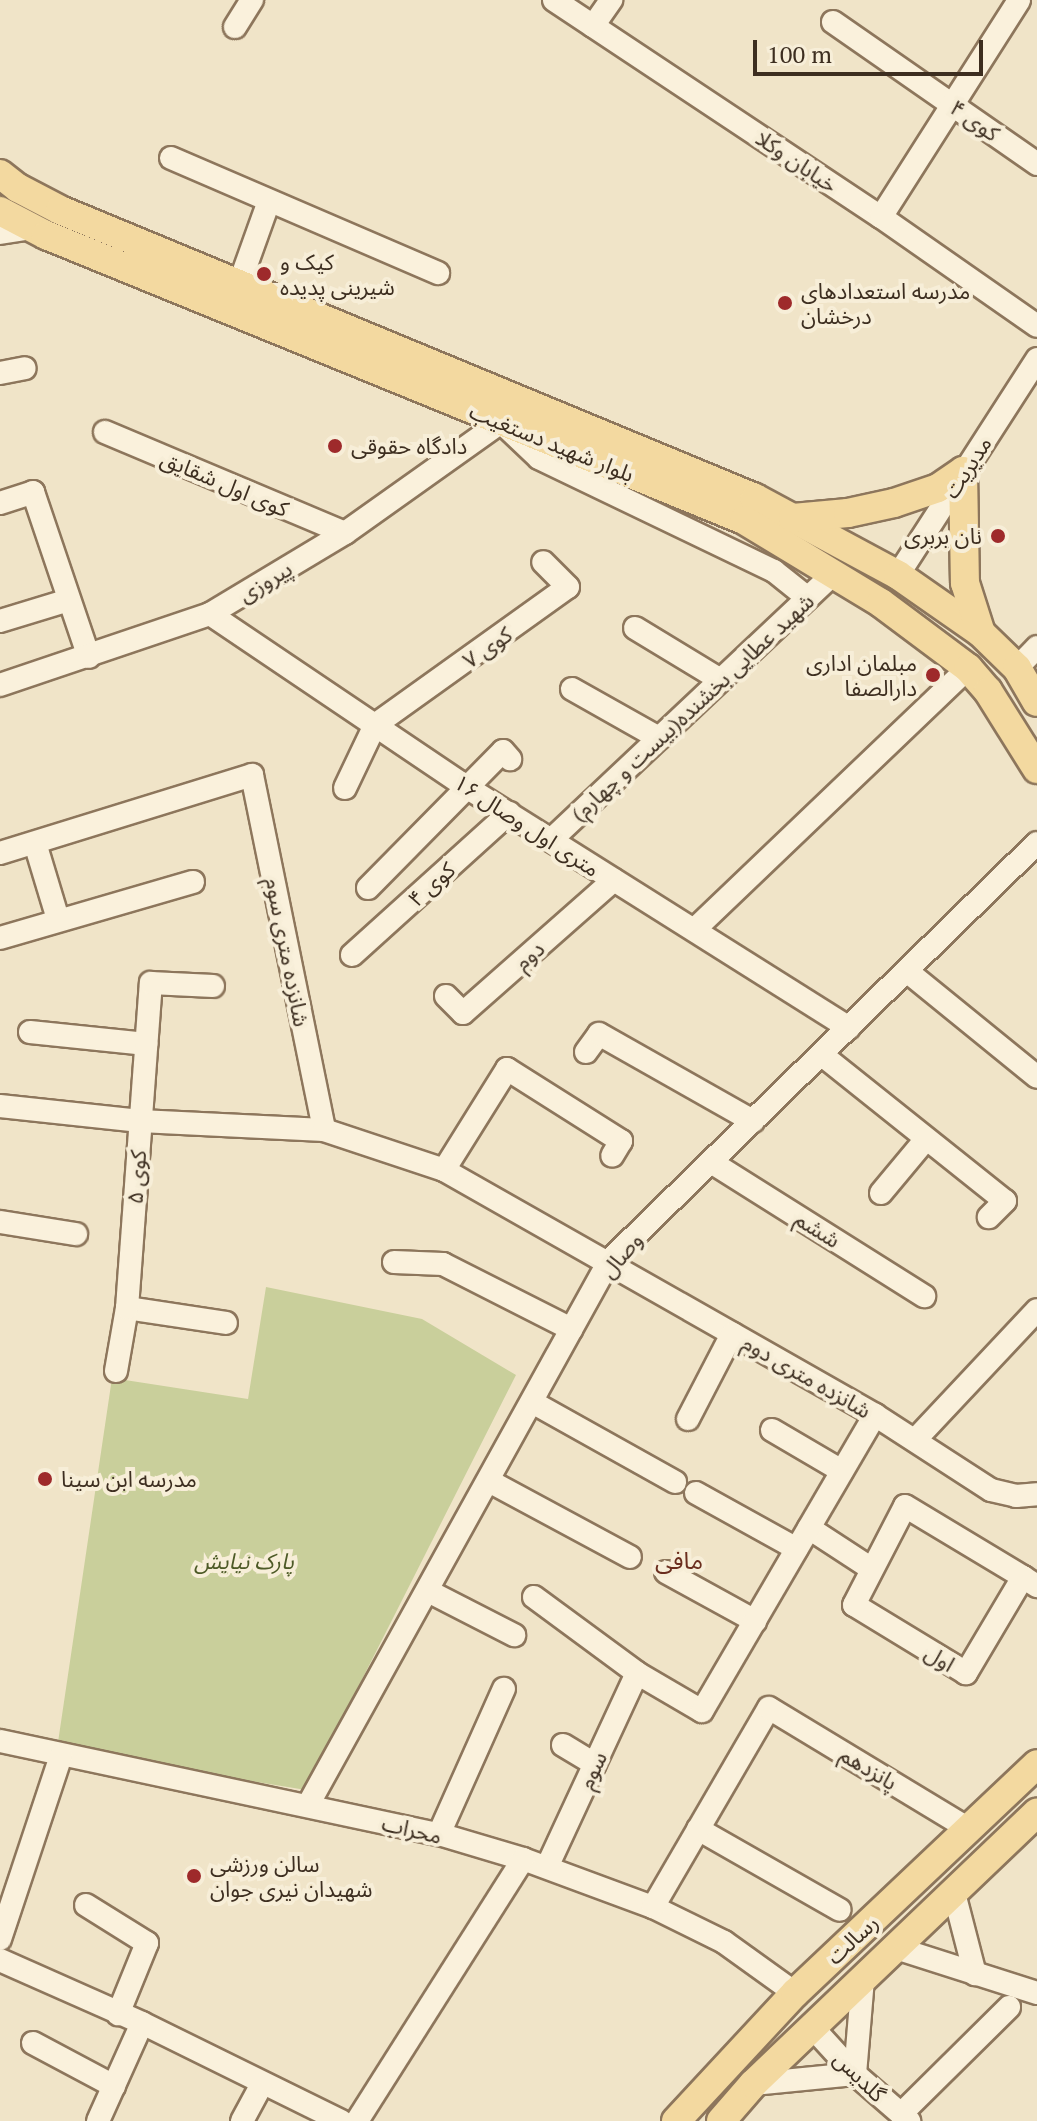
<!DOCTYPE html>
<meta charset="utf-8">
<style>
body{margin:0}
#map{position:relative;width:1037px;height:2121px;overflow:hidden;background:#f0e4c8;font-family:"PT Serif","Noto Sans Arabic",serif}
div>[style]{position:absolute}
.green>*{inset:0;background:#c9cf9b}
.roads{filter:drop-shadow(2px 0 #8d765c) drop-shadow(-2px 0 #8d765c) drop-shadow(0 2px #8d765c) drop-shadow(0 -2px #8d765c)}
.minor>*{height:22px;margin:-11px;padding:0 11px;transform-origin:11px;border-radius:11px;background:#faf1dc}
.major>*{height:28px;margin:-14px;padding:0 14px;transform-origin:14px;border-radius:14px;background:#f3d9a0}
.dots>*{width:22px;height:22px;translate:-50% -50%;box-sizing:border-box;border:4px solid #f7eed8;border-radius:50%}
span{translate:-50% -50%;white-space:nowrap;text-align:center;line-height:1.15;-webkit-text-stroke:8px #f7eed8;paint-order:stroke}
.street-label{font-size:22px;color:#3d2e20}
.poi-label{font-size:22px;color:#3d2e20}
.left{translate:0 -50%;text-align:left}
.right{translate:-100% -50%;text-align:right}
.park-label{font-size:22px;color:#4d5a26;font-style:italic}
.neighbourhood-label{font-size:24px;color:#6b2e1e}
.scale{position:absolute;left:753px;top:40px;width:230px;height:36px;box-sizing:border-box;border:4px solid #3d2e20;border-top:0;padding-left:10px;font-size:24px;line-height:28px;white-space:nowrap;color:#3d2e20;-webkit-text-stroke:6px #f7eed8;paint-order:stroke}
</style>
<div id="map">
<div class="green">
<i style="clip-path:polygon(266px 1287px,422px 1319px,516px 1375px,306px 1790px,57px 1749px,112px 1378px,248px 1399px)"></i>
</div>
<div class="roads">
<div class="minor">
<i style="left:554px;top:0;width:392px;rotate:33.6deg"></i>
<i style="left:881px;top:217px;width:190px;rotate:34.9deg"></i>
<i style="left:833px;top:22px;width:249px;rotate:34.8deg"></i>
<i style="left:593px;top:26px;width:32px;rotate:-55deg"></i>
<i style="left:235px;top:27px;width:32px;rotate:-58deg"></i>
<i style="left:171px;top:158px;width:291px;rotate:23.3deg"></i>
<i style="left:881px;top:217px;width:257px;rotate:-57.5deg"></i>
<i style="left:0;top:233px;width:31px;rotate:-9deg"></i>
<i style="left:240px;top:282px;width:86px;rotate:-70.3deg"></i>
<i style="left:0;top:373px;width:25px;rotate:-11deg"></i>
<i style="left:105px;top:432px;width:260px;rotate:22.8deg"></i>
<i style="left:0;top:503px;width:35px;rotate:-18deg"></i>
<i style="left:33px;top:492px;width:174px;rotate:71.3deg"></i>
<i style="left:898px;top:575px;width:257px;rotate:-57.2deg"></i>
<i style="left:210px;top:614px;width:311px;rotate:34deg"></i>
<i style="left:468px;top:788px;width:450px;rotate:32.2deg"></i>
<i style="left:0;top:621px;width:72px;rotate:-16.9deg"></i>
<i style="left:635px;top:628px;width:100px;rotate:31.2deg"></i>
<i style="left:1017px;top:668px;width:29px;rotate:-46deg"></i>
<i style="left:0;top:685px;width:222px;rotate:-18.7deg"></i>
<i style="left:210px;top:614px;width:157px;rotate:-31deg"></i>
<i style="left:345px;top:533px;width:191px;rotate:-35.4deg"></i>
<i style="left:501px;top:422px;width:52px;rotate:43.5deg"></i>
<i style="left:539px;top:458px;width:261px;rotate:25.7deg"></i>
<i style="left:774px;top:571px;width:43px;rotate:38.5deg"></i>
<i style="left:572px;top:689px;width:100px;rotate:29.4deg"></i>
<i style="left:345px;top:788px;width:70px;rotate:-64.5deg"></i>
<i style="left:375px;top:725px;width:237px;rotate:-35.6deg"></i>
<i style="left:568px;top:587px;width:35px;rotate:-135deg"></i>
<i style="left:551px;top:840px;width:386px;rotate:-43.3deg"></i>
<i style="left:35px;top:843px;width:79px;rotate:73.2deg"></i>
<i style="left:0;top:853px;width:264px;rotate:-17.2deg"></i>
<i style="left:252px;top:775px;width:362px;rotate:78.5deg"></i>
<i style="left:368px;top:888px;width:192px;rotate:-45.4deg"></i>
<i style="left:503px;top:751px;width:11px;rotate:49deg"></i>
<i style="left:695px;top:929px;width:378px;rotate:-43.7deg"></i>
<i style="left:0;top:938px;width:201px;rotate:-16.2deg"></i>
<i style="left:352px;top:955px;width:212px;rotate:-42.1deg"></i>
<i style="left:908px;top:972px;width:166px;rotate:39.1deg"></i>
<i style="left:446px;top:996px;width:24px;rotate:45deg"></i>
<i style="left:463px;top:1013px;width:201px;rotate:-41.4deg"></i>
<i style="left:30px;top:1032px;width:117px;rotate:5.9deg"></i>
<i style="left:586px;top:1052px;width:22px;rotate:-54deg"></i>
<i style="left:599px;top:1034px;width:177px;rotate:29.5deg"></i>
<i style="left:822px;top:1055px;width:234px;rotate:38.6deg"></i>
<i style="left:1005px;top:1201px;width:23px;rotate:135deg"></i>
<i style="left:0;top:1106px;width:141px;rotate:6.1deg"></i>
<i style="left:140px;top:1121px;width:184px;rotate:2.8deg"></i>
<i style="left:324px;top:1130px;width:126px;rotate:18.4deg"></i>
<i style="left:444px;top:1170px;width:496px;rotate:29.6deg"></i>
<i style="left:875px;top:1415px;width:138px;rotate:32.9deg"></i>
<i style="left:991px;top:1490px;width:26px;rotate:13deg"></i>
<i style="left:1016px;top:1496px;width:21px;rotate:-5deg"></i>
<i style="left:711px;top:1162px;width:252px;rotate:32.2deg"></i>
<i style="left:444px;top:1170px;width:119px;rotate:-58deg"></i>
<i style="left:507px;top:1069px;width:135px;rotate:32.3deg"></i>
<i style="left:621px;top:1141px;width:17px;rotate:121deg"></i>
<i style="left:881px;top:1193px;width:70px;rotate:-50.2deg"></i>
<i style="left:0;top:1222px;width:77px;rotate:9deg"></i>
<i style="left:394px;top:1262px;width:49px;rotate:2.3deg"></i>
<i style="left:443px;top:1264px;width:144px;rotate:26.9deg"></i>
<i style="left:127px;top:1308px;width:100px;rotate:8.6deg"></i>
<i style="left:116px;top:1371px;width:64px;rotate:-80.1deg"></i>
<i style="left:127px;top:1308px;width:326px;rotate:-85.8deg"></i>
<i style="left:151px;top:983px;width:62px;rotate:2.8deg"></i>
<i style="left:532px;top:1402px;width:164px;rotate:29.2deg"></i>
<i style="left:688px;top:1419px;width:96px;rotate:-62.6deg"></i>
<i style="left:772px;top:1430px;width:81px;rotate:30.4deg"></i>
<i style="left:915px;top:1440px;width:178px;rotate:-46.8deg"></i>
<i style="left:489px;top:1481px;width:160px;rotate:28.3deg"></i>
<i style="left:696px;top:1493px;width:115px;rotate:29deg"></i>
<i style="left:809px;top:1528px;width:75px;rotate:33.1deg"></i>
<i style="left:666px;top:1572px;width:102px;rotate:28.8deg"></i>
<i style="left:1023px;top:1577px;width:112px;rotate:120.7deg"></i>
<i style="left:966px;top:1673px;width:131px;rotate:-148.7deg"></i>
<i style="left:854px;top:1605px;width:111px;rotate:-62.7deg"></i>
<i style="left:905px;top:1506px;width:138px;rotate:31deg"></i>
<i style="left:1023px;top:1577px;width:17px;rotate:33deg"></i>
<i style="left:428px;top:1591px;width:97px;rotate:27.1deg"></i>
<i style="left:534px;top:1597px;width:128px;rotate:36.4deg"></i>
<i style="left:637px;top:1673px;width:75px;rotate:30.3deg"></i>
<i style="left:702px;top:1711px;width:343px;rotate:-59.7deg"></i>
<i style="left:0;top:1741px;width:449px;rotate:12deg"></i>
<i style="left:439px;top:1834px;width:88px;rotate:16.6deg"></i>
<i style="left:523px;top:1859px;width:139px;rotate:20.3deg"></i>
<i style="left:653px;top:1907px;width:79px;rotate:26.2deg"></i>
<i style="left:724px;top:1942px;width:87px;rotate:35.7deg"></i>
<i style="left:563px;top:1745px;width:37px;rotate:31deg"></i>
<i style="left:308px;top:1805px;width:622px;rotate:-61.04deg"></i>
<i style="left:609px;top:1261px;width:598px;rotate:-44.32deg"></i>
<i style="left:698px;top:1829px;width:163px;rotate:29.7deg"></i>
<i style="left:439px;top:1834px;width:159px;rotate:-65.9deg"></i>
<i style="left:547px;top:1867px;width:214px;rotate:-65.1deg"></i>
<i style="left:954px;top:1893px;width:84px;rotate:75.5deg"></i>
<i style="left:86px;top:1905px;width:72px;rotate:31.9deg"></i>
<i style="left:147px;top:1943px;width:77px;rotate:112.2deg"></i>
<i style="left:653px;top:1907px;width:230px;rotate:-59.8deg"></i>
<i style="left:769px;top:1708px;width:234px;rotate:31.2deg"></i>
<i style="left:0;top:1939px;width:193px;rotate:-71.6deg"></i>
<i style="left:896px;top:1948px;width:148px;rotate:17.7deg"></i>
<i style="left:0;top:1960px;width:155px;rotate:23.9deg"></i>
<i style="left:142px;top:2023px;width:222px;rotate:26.2deg"></i>
<i style="left:813px;top:2028px;width:62px;rotate:47.6deg"></i>
<i style="left:855px;top:2074px;width:72px;rotate:41deg"></i>
<i style="left:33px;top:2043px;width:92px;rotate:28deg"></i>
<i style="left:753px;top:2084px;width:102px;rotate:-5.6deg"></i>
<i style="left:855px;top:2074px;width:96px;rotate:-85.2deg"></i>
<i style="left:901px;top:2114px;width:152px;rotate:-44.7deg"></i>
<i style="left:98px;top:2121px;width:107px;rotate:-65.8deg"></i>
<i style="left:242px;top:2121px;width:42px;rotate:-61.6deg"></i>
<i style="left:357px;top:2121px;width:310px;rotate:-57.6deg"></i>
</div>
<div class="major">
<i style="left:0;top:174px;width:23px;rotate:38deg"></i>
<i style="left:18px;top:188px;width:47px;rotate:27.6deg"></i>
<i style="left:60px;top:210px;width:752px;rotate:22.51deg"></i>
<i style="left:755px;top:498px;width:162px;rotate:28.3deg"></i>
<i style="left:898px;top:575px;width:101px;rotate:34.9deg"></i>
<i style="left:981px;top:633px;width:50px;rotate:44.2deg"></i>
<i style="left:1017px;top:668px;width:39px;rotate:60deg"></i>
<i style="left:0;top:211px;width:52px;rotate:27.6deg"></i>
<i style="left:46px;top:235px;width:754px;rotate:22.21deg"></i>
<i style="left:744px;top:520px;width:160px;rotate:31.2deg"></i>
<i style="left:881px;top:603px;width:109px;rotate:36.8deg"></i>
<i style="left:968px;top:668px;width:30px;rotate:49deg"></i>
<i style="left:988px;top:691px;width:92px;rotate:57.9deg"></i>
<i style="left:963px;top:471px;width:112px;rotate:89deg"></i>
<i style="left:965px;top:583px;width:52px;rotate:72.3deg"></i>
<i style="left:793px;top:518px;width:55px;rotate:-5.2deg"></i>
<i style="left:848px;top:513px;width:47px;rotate:-12.3deg"></i>
<i style="left:894px;top:503px;width:46px;rotate:-18.8deg"></i>
<i style="left:938px;top:488px;width:30px;rotate:-34deg"></i>
<i style="left:676px;top:2121px;width:175px;rotate:-47.1deg"></i>
<i style="left:795px;top:1993px;width:333px;rotate:-43.4deg"></i>
<i style="left:721px;top:2121px;width:49px;rotate:-49.1deg"></i>
<i style="left:753px;top:2084px;width:393px;rotate:-43.7deg"></i>
</div>
</div>
<div class="dots">
<i style="left:264px;top:274px;background:#9e2a2b"></i>
<i style="left:785px;top:303px;background:#9e2a2b"></i>
<i style="left:335px;top:446px;background:#9e2a2b"></i>
<i style="left:998px;top:536px;background:#9e2a2b"></i>
<i style="left:933px;top:675px;background:#9e2a2b"></i>
<i style="left:45px;top:1479px;background:#9e2a2b"></i>
<i style="left:194px;top:1876px;background:#9e2a2b"></i>
</div>
<div class="street-label">
<span style="left:975px;top:120px;rotate:35deg">کوی ۴</span>
<span style="left:797px;top:161px;rotate:34deg">خیابان وکلا</span>
<span style="left:552px;top:442px;rotate:22deg">بلوار شهید دستغیب</span>
<span style="left:967px;top:467px;rotate:-57deg">مدیریت</span>
<span style="left:225px;top:483px;rotate:23deg">کوی اول شقایق</span>
<span style="left:265px;top:581px;rotate:-31deg">پیروزی</span>
<span style="left:487px;top:647px;rotate:-35deg">کوی ۷</span>
<span style="left:692px;top:707px;rotate:-43deg">شهید عطایی بخشنده(بیست و چهارم)</span>
<span style="left:527px;top:825px;rotate:33deg">۱۶ متری اول وصال</span>
<span style="left:431px;top:884px;rotate:-42deg">کوی ۴</span>
<span style="left:288px;top:952px;rotate:79deg">شانزده متری سوم</span>
<span style="left:529px;top:955px;rotate:-41deg">دوم</span>
<span style="left:136px;top:1177px;rotate:-86deg">کوی ۵</span>
<span style="left:818px;top:1229px;rotate:32deg">ششم</span>
<span style="left:621px;top:1255px;rotate:-50deg">وصال</span>
<span style="left:807px;top:1376px;rotate:30deg">شانزده متری دوم</span>
<span style="left:940px;top:1658px;rotate:31deg">اول</span>
<span style="left:869px;top:1768px;rotate:31deg">پانزدهم</span>
<span style="left:592px;top:1770px;rotate:-65deg">سوم</span>
<span style="left:412px;top:1829px;rotate:13deg">محراب</span>
<span style="left:852px;top:1939px;rotate:-43deg">رسالت</span>
<span style="left:860px;top:2076px;rotate:44deg">گلدیس</span>
</div>
<div class="poi-label">
<span class="left" style="left:280px;top:274px">کیک و<br>شیرینی پدیده</span>
<span class="left" style="left:801px;top:303px">مدرسه استعدادهای<br>درخشان</span>
<span class="left" style="left:351px;top:446px">دادگاه حقوقی</span>
<span class="right" style="left:982px;top:536px">نان بربری</span>
<span class="right" style="left:917px;top:675px">مبلمان اداری<br>دارالصفا</span>
<span class="left" style="left:61px;top:1479px">مدرسه ابن سینا</span>
<span class="left" style="left:210px;top:1876px">سالن ورزشی<br>شهیدان نیری جوان</span>
</div>
<div class="park-label">
<span style="left:244px;top:1561px">پارک نیایش</span>
</div>
<div class="neighbourhood-label">
<span style="left:679px;top:1561px">مافی</span>
</div>
<div class="scale">100 m</div>
</div>
